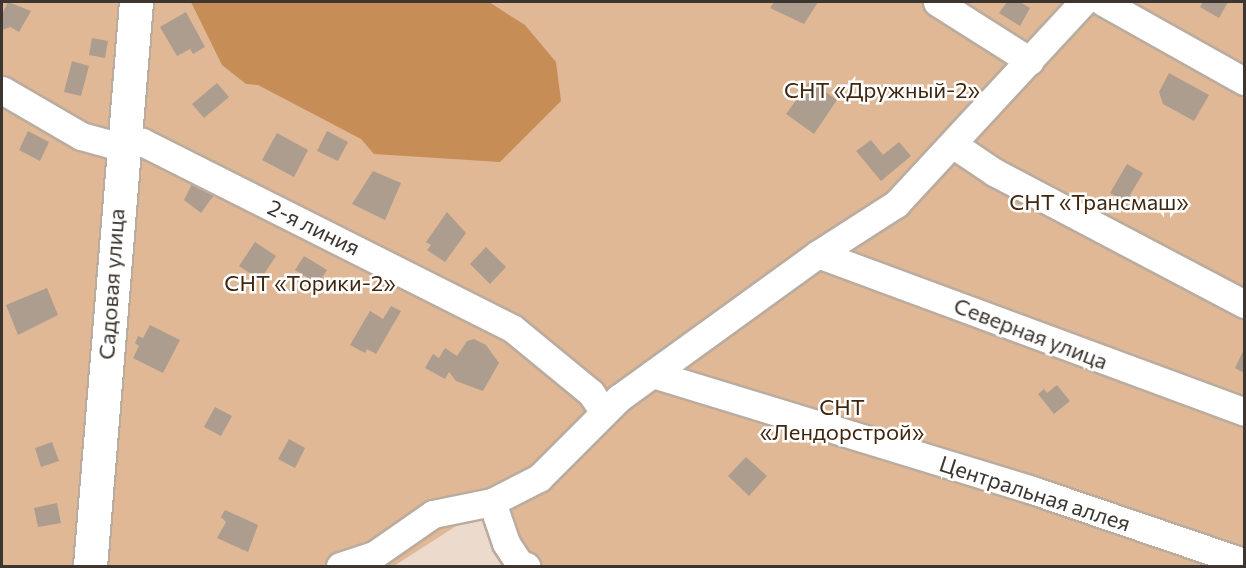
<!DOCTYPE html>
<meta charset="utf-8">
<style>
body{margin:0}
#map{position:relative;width:1246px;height:568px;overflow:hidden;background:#ecdbcd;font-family:Commissioner,sans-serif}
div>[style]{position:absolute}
.green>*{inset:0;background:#e0b896}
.water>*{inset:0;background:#c78d56}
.building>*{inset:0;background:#ac9d8f}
.roads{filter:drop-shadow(2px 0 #bbac9e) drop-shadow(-2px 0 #bbac9e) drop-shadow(0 2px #bbac9e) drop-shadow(0 -2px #bbac9e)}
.minor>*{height:27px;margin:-13.5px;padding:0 13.5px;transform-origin:13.5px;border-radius:13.5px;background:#fff}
.tertiary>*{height:33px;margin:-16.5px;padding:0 16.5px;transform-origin:16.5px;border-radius:16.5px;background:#fff}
span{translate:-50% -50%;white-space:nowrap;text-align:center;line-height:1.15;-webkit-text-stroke:5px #fff;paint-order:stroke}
.park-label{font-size:22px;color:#3f260e}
.street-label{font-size:22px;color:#3d3630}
.frame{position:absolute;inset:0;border:3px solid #3d3630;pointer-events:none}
</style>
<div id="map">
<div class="green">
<i style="clip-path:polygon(2px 2px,1244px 2px,1244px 566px,526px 566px,492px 503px,394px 566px,2px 566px)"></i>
</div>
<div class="water">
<i style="clip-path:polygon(191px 2px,489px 2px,525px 25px,556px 62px,561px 101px,500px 162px,374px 154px,361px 139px,258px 85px,246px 84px,222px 65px)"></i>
</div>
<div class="building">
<i style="clip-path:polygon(8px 2px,31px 11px,19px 32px,10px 27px,2px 30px,2px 14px)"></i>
<i style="clip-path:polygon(774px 2px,818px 2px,804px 24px,770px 8px)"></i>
<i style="clip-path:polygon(1007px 2px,1020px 2px,1030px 8px,1020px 26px,999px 13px)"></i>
<i style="clip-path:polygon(1203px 2px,1228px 2px,1219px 18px,1200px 7px)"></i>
<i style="clip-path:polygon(186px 12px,205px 47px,193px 54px,190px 49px,177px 56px,160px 27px)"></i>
<i style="clip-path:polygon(92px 38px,108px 41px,105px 58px,89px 55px)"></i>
<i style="clip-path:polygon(72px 61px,89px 66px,81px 96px,64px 92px)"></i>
<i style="clip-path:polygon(1169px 73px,1209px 95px,1194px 121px,1163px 104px,1159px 92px)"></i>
<i style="clip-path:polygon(810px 81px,837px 100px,814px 134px,786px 114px)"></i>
<i style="clip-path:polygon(217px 83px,229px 97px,204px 118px,192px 104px)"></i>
<i style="clip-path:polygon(28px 131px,49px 142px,40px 161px,19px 150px)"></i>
<i style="clip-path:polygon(327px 131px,348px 142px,338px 161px,317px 151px)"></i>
<i style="clip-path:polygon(277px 133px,308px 150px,294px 177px,262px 160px)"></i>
<i style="clip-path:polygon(871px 140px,883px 155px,899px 142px,911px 156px,881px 181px,856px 151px)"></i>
<i style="clip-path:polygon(1127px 164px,1143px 173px,1126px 202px,1110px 193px)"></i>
<i style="clip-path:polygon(373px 171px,401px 183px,385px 220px,352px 204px)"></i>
<i style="clip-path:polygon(192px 184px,214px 195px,201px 213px,184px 200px)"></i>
<i style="clip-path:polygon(447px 212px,466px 233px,445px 262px,427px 250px,431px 245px,426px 242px)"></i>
<i style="clip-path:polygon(255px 242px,276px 256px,260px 280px,239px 266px)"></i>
<i style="clip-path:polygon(486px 247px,506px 267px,490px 284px,470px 264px)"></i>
<i style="clip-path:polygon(304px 256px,327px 270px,318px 284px,295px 270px)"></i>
<i style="clip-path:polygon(47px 288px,58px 315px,18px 335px,6px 305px)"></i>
<i style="clip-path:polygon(391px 306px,401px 311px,376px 354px,367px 349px,365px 353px,350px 345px,370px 311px,383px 319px)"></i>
<i style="clip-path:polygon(150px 325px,180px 340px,163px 373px,133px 358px,139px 346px,135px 343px,138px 336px,143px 338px)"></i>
<i style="clip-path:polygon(474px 339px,486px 345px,499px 363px,483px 391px,456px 381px,449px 372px,445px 379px,425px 368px,433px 354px,439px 358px,445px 348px,457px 356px,467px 341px)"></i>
<i style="clip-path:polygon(1244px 349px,1244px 373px,1235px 368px)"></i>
<i style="clip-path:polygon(1057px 385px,1070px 401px,1054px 414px,1038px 394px,1044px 389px,1047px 393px)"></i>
<i style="clip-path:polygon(215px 407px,232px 416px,221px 436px,204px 427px)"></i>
<i style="clip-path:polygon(289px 439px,305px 448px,295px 468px,278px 459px)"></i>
<i style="clip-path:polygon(52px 442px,59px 461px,41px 467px,35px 448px)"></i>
<i style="clip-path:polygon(746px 457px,767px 476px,749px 496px,728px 476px)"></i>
<i style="clip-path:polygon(57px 503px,61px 523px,38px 527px,34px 508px)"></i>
<i style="clip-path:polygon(225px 510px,258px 525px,248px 552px,217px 538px,226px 522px,221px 517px)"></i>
</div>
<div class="roads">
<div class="minor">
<i style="left:937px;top:2px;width:110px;rotate:32.4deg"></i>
<i style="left:1103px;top:2px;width:162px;rotate:29.3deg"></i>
<i style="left:2px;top:90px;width:91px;rotate:30.2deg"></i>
<i style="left:81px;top:136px;width:41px;rotate:15.4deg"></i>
<i style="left:121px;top:147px;width:22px;rotate:-13deg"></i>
<i style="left:142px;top:142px;width:414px;rotate:26.7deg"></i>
<i style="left:512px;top:328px;width:102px;rotate:39.4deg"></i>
<i style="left:591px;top:393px;width:22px;rotate:56deg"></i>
<i style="left:954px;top:145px;width:48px;rotate:34deg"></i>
<i style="left:994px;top:172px;width:283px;rotate:27.8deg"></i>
<i style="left:818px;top:254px;width:454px;rotate:20.3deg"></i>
<i style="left:653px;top:374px;width:396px;rotate:17deg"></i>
<i style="left:1032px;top:490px;width:224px;rotate:18.8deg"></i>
<i style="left:492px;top:502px;width:43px;rotate:71.1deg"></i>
<i style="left:506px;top:543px;width:24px;rotate:57deg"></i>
<i style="left:519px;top:563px;width:8px;rotate:23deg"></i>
<i style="left:340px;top:566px;width:36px;rotate:-18deg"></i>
<i style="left:374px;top:555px;width:72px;rotate:-34.8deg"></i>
<i style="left:433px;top:514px;width:60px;rotate:-11.5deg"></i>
<i style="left:492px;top:502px;width:53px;rotate:-27.1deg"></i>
<i style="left:539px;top:478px;width:113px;rotate:-45deg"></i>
<i style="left:619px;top:398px;width:246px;rotate:-35.9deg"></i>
<i style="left:818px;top:254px;width:93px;rotate:-32.7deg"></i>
<i style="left:896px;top:204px;width:275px;rotate:-47.2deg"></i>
</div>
<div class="tertiary">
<i style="left:90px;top:566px;width:566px;rotate:-85.34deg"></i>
</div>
</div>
<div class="park-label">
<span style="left:882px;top:90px">СНТ «Дружный-2»</span>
<span style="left:1099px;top:202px">СНТ «Трансмаш»</span>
<span style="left:310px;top:283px">СНТ «Торики-2»</span>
<span style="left:842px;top:419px">СНТ<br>«Лендорстрой»</span>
</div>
<div class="street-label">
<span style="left:314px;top:227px;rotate:26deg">2-я линия</span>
<span style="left:111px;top:284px;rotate:-86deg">Садовая улица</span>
<span style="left:1031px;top:333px;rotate:21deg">Северная улица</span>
<span style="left:1035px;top:493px;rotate:18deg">Центральная аллея</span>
</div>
<div class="frame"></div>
</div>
